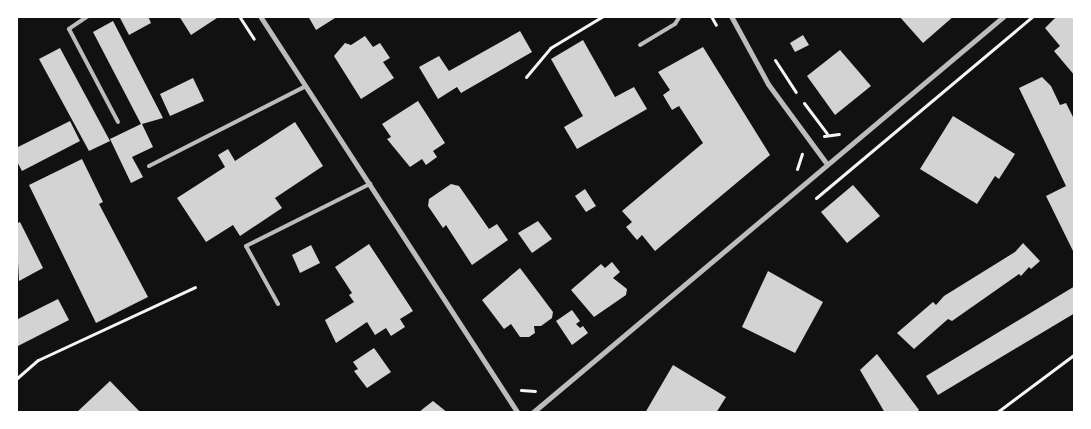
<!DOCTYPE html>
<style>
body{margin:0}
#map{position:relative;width:1091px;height:429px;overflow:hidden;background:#111;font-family:Barlow,sans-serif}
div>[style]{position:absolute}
.building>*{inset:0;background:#d3d3d3}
.path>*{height:3px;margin:-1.5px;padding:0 1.5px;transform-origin:1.5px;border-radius:1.5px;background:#f5f5f5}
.service>*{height:4px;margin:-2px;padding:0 2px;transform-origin:2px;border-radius:2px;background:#bcbcbc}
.minor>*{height:5px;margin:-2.5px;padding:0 2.5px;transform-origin:2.5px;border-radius:2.5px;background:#bcbcbc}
span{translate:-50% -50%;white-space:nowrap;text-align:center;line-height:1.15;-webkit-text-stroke:4.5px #fff;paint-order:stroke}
.frame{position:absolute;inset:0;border:18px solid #fff;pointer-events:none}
</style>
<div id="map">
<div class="building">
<i style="clip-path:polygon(119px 16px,148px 16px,151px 23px,129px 35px)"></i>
<i style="clip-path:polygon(179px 16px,220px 16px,191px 35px)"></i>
<i style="clip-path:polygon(308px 16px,346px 16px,335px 18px,316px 30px)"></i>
<i style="clip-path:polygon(899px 16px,954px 16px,923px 43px)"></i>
<i style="clip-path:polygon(1057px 16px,1075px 16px,1075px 76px,1054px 51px,1060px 46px,1045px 28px)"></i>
<i style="clip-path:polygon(113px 21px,163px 118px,142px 124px,153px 147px,132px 157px,143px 177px,131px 183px,110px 139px,141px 124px,93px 32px)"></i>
<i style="clip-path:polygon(520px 31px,532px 52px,461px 93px,457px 87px,438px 99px,419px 67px,439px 56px,449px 71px)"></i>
<i style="clip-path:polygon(803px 35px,809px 45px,795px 52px,790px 43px)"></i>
<i style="clip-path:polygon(365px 36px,373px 47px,380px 43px,390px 58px,383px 62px,394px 78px,361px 99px,334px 56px,345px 43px,351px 45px)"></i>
<i style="clip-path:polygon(583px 40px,615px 97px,634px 87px,647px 109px,577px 149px,564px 127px,583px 116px,551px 59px)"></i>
<i style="clip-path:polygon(703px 47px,770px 155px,655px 251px,642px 235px,637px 240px,626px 227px,632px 222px,622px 211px,703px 143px,679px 106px,672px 110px,663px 95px,670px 90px,658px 72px)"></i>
<i style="clip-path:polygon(60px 48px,110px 141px,89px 151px,39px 59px)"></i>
<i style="clip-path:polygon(840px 50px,871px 86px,835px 115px,807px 76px)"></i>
<i style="clip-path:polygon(1042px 77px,1051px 86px,1060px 105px,1066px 103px,1075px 121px,1075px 255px,1046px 196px,1066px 186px,1019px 88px)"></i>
<i style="clip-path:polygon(193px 78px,204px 101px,170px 116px,160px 94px)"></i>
<i style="clip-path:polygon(418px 101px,445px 143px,433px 151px,437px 157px,426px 165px,422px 159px,410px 167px,387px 139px,391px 137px,382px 124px)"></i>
<i style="clip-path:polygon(953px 116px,1015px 154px,999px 179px,995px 176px,977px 204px,920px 169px)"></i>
<i style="clip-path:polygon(70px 121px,80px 141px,22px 171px,16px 160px,16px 148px)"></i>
<i style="clip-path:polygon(295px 122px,323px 166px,275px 198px,282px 208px,240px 236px,233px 225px,206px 242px,177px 198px,225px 167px,218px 155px,228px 149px,235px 161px)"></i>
<i style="clip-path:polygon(82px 159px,103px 202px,99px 204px,148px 297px,96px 323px,29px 185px)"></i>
<i style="clip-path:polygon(451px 184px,459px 186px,489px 229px,497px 224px,508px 240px,472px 265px,446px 225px,443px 228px,428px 206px,429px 199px)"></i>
<i style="clip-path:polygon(853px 185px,880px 216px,847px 243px,821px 212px)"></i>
<i style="clip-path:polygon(585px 189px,596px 206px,586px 212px,575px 196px)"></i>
<i style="clip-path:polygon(538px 221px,552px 239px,532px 253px,518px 233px)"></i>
<i style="clip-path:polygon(20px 222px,43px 268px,19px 281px,16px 224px)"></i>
<i style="clip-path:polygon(1023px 243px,1040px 261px,1031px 269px,1029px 267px,1021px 276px,1019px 274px,952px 321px,948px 319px,914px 349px,897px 333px,933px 302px,936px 305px,944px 296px,1015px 252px)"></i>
<i style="clip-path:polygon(369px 244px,413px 311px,400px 319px,405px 327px,391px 336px,386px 328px,375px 335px,367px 322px,336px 343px,325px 320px,354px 302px,349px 295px,352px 293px,335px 267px)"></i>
<i style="clip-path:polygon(311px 245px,320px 263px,300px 273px,292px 255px)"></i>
<i style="clip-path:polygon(612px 262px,620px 272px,613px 278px,627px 289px,626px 295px,594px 317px,571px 290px,601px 264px,605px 268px)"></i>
<i style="clip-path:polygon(520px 268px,553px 312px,552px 318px,541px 326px,534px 326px,535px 333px,529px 337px,520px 337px,511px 324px,504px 329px,482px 300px)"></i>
<i style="clip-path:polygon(768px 271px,823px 302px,795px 353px,742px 327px)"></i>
<i style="clip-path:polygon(1075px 286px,1075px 313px,938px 395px,926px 376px)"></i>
<i style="clip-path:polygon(58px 299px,69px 320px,16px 347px,16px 320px)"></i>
<i style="clip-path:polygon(572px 310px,580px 321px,576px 324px,580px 328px,583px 326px,588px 333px,572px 345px,556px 321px)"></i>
<i style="clip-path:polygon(374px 348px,391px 372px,367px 388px,354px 371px,358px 369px,353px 362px)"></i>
<i style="clip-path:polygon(877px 354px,919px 410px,916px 413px,885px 413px,860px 370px)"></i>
<i style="clip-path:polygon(673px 365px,726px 397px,716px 413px,645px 413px)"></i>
<i style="clip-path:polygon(110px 381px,141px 413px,76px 413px)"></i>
<i style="clip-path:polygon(433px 401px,448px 413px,418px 413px,424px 408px)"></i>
</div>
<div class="path">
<i style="left:239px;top:16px;width:27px;rotate:57deg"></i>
<i style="left:711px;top:16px;width:10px;rotate:61deg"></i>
<i style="left:775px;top:60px;width:38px;rotate:57deg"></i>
<i style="left:526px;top:77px;width:38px;rotate:-50deg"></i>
<i style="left:550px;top:48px;width:62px;rotate:-31.1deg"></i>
<i style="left:804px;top:103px;width:38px;rotate:53deg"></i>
<i style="left:824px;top:136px;width:15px;rotate:-8deg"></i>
<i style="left:797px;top:169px;width:16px;rotate:-72deg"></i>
<i style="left:816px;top:198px;width:283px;rotate:-40deg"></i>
<i style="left:16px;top:379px;width:29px;rotate:-41deg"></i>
<i style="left:38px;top:360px;width:173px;rotate:-24.9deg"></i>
<i style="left:521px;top:390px;width:14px;rotate:4deg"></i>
<i style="left:996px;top:413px;width:99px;rotate:-36.8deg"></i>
<i style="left:1072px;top:413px;width:4px;rotate:-34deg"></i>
</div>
<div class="service">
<i style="left:88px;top:16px;width:23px;rotate:146deg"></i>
<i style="left:69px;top:29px;width:105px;rotate:62.2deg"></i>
<i style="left:640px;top:45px;width:41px;rotate:-31deg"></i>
<i style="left:675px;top:24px;width:9px;rotate:-58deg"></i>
<i style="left:149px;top:166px;width:176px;rotate:-27deg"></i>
<i style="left:278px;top:304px;width:66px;rotate:-118.9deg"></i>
<i style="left:246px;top:246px;width:139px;rotate:-26.6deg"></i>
</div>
<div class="minor">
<i style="left:260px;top:16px;width:473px;rotate:57deg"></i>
<i style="left:731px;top:16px;width:77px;rotate:61.4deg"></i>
<i style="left:768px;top:84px;width:99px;rotate:53.6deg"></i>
<i style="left:532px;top:413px;width:617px;rotate:-40.07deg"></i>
</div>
<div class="frame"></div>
</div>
